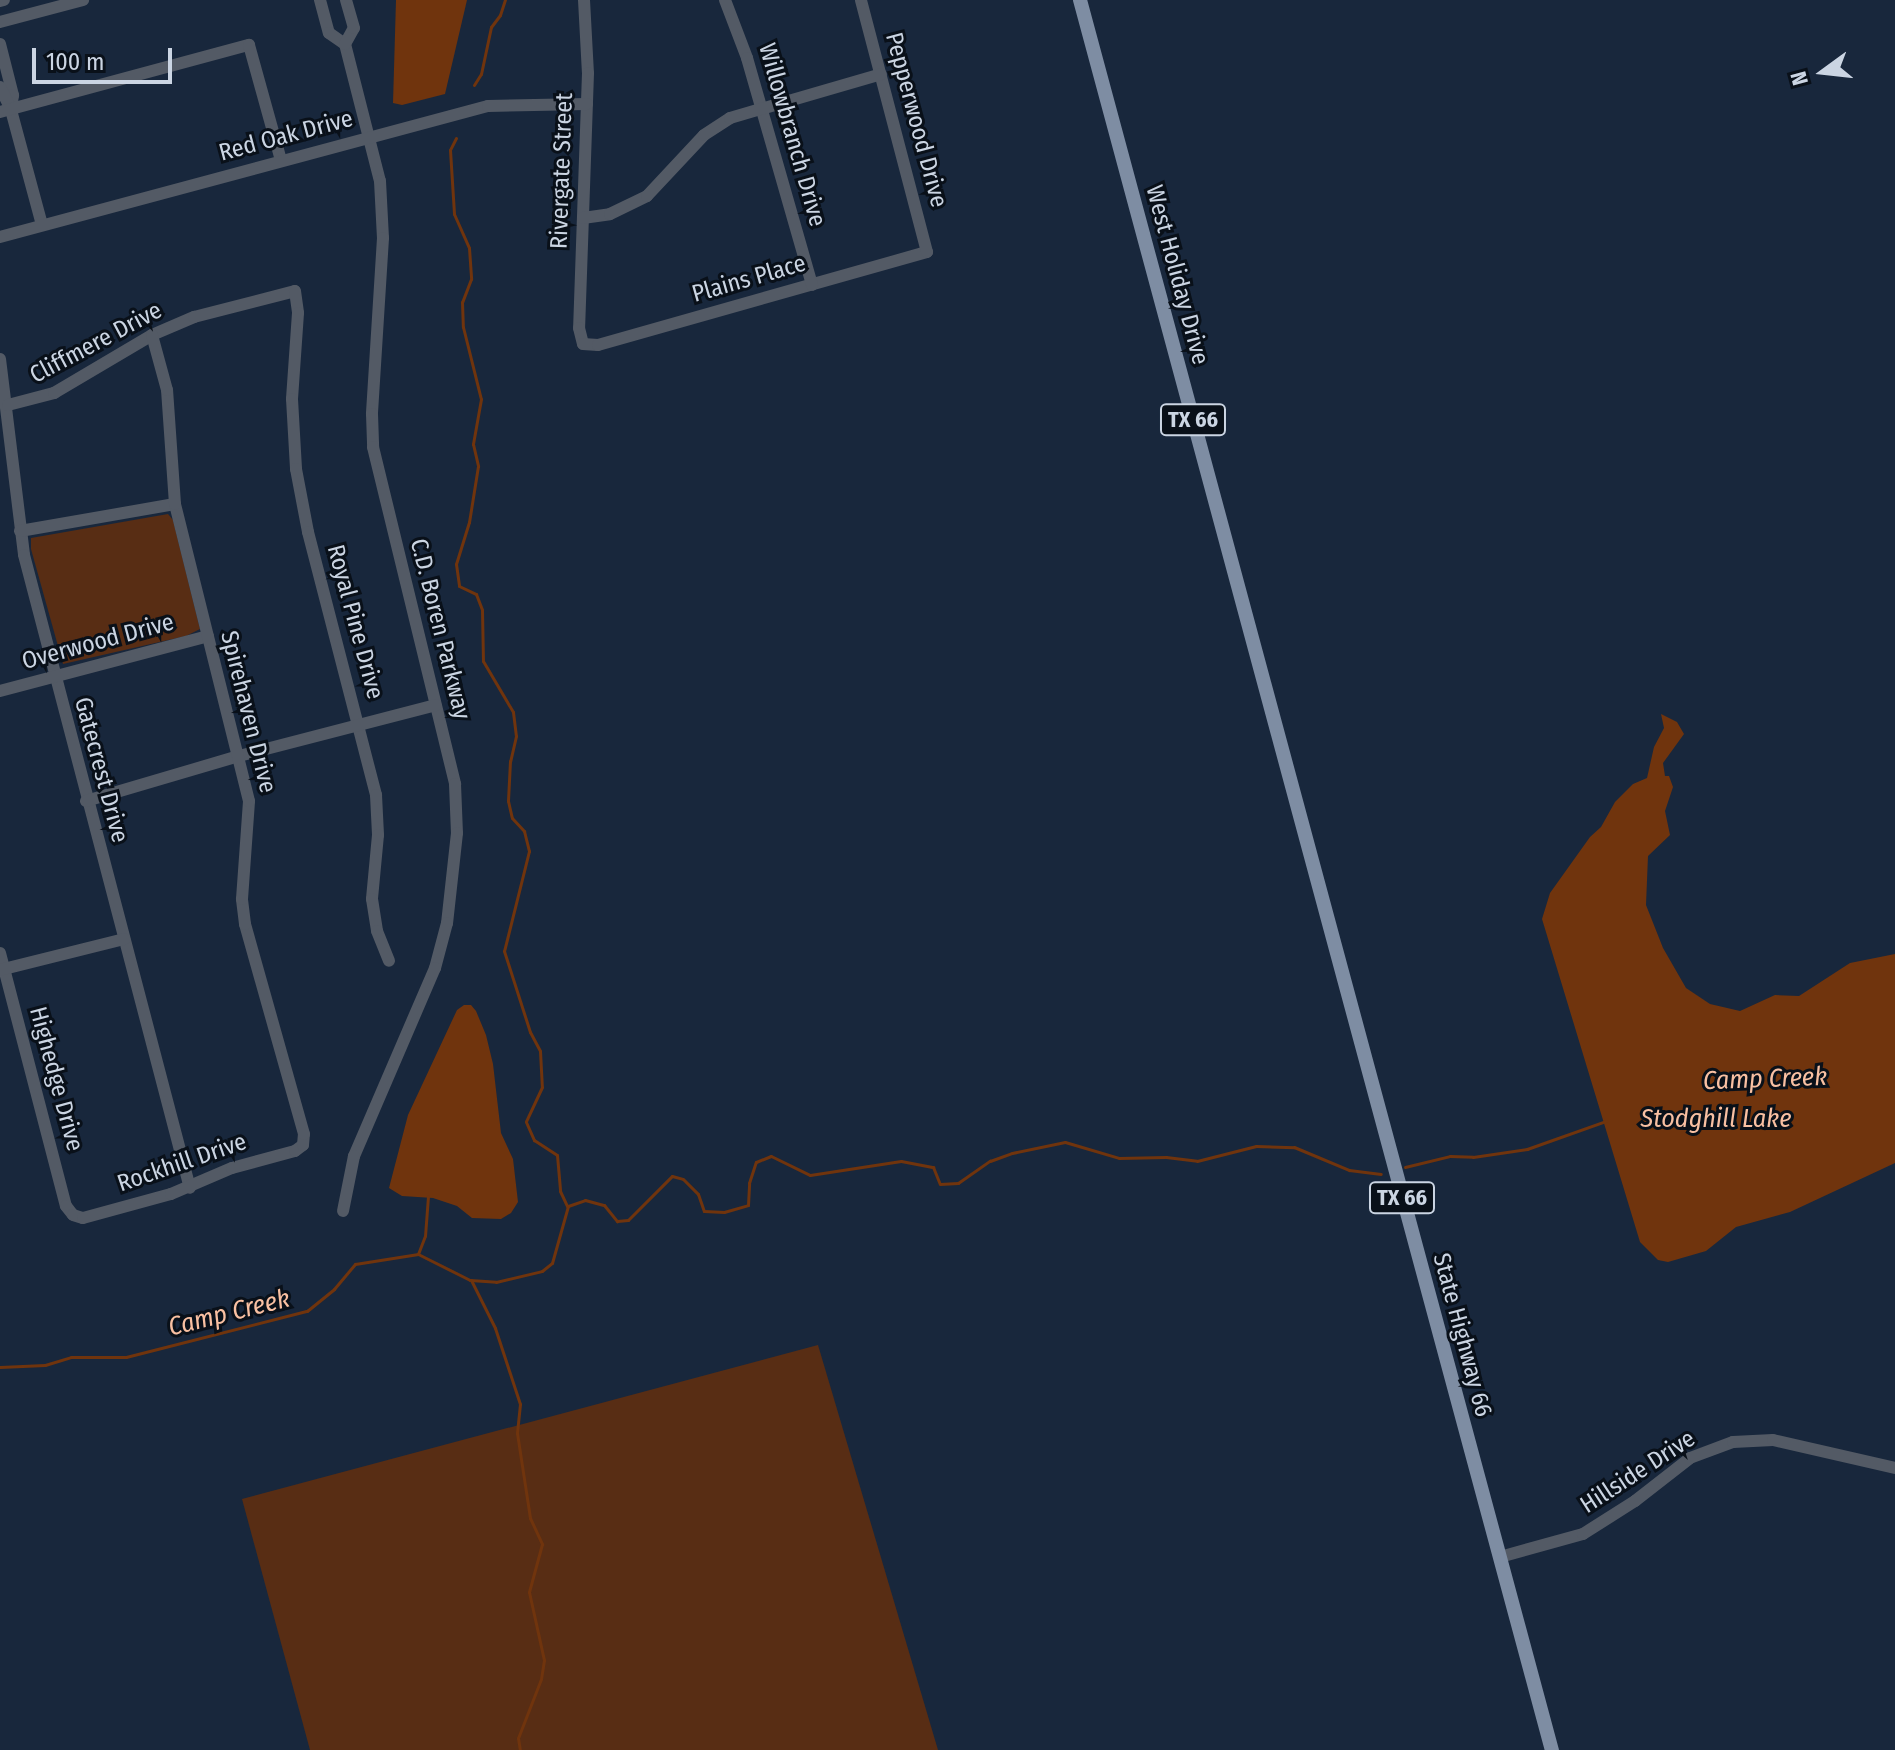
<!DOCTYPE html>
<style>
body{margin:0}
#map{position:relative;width:1895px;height:1750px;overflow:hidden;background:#18273c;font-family:"Fira Sans Condensed",sans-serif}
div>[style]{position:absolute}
.green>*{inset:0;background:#582d14}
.water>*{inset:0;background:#70340d}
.stream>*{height:3px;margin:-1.5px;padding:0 1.5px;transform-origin:1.5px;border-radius:1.5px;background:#70340d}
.minor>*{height:12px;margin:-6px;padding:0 6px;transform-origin:6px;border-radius:6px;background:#535a65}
.major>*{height:14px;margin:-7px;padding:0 7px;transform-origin:7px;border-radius:7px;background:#7e8da3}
span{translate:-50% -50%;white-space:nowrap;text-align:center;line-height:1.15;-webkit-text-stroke:6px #091019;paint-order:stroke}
.shield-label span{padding:2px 6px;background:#091019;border:2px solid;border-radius:6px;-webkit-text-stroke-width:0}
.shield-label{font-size:22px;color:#cbd5e3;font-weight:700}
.street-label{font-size:24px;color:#cbd5e3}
.water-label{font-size:26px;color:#f9c0a2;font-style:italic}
.north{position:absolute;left:1783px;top:32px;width:80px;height:80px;-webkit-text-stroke:6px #091019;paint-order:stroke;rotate:255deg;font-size:22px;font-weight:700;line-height:32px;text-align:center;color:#cbd5e3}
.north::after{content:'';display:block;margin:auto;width:28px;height:36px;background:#cbd5e3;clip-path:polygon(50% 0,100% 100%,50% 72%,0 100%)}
.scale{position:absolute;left:32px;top:48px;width:140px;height:36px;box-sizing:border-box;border:4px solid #cbd5e3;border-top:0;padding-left:10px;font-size:24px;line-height:28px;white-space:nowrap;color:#cbd5e3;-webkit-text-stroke:6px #091019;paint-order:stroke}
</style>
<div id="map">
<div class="green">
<i style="clip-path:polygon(168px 514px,173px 520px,200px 629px,186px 636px,63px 664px,31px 549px,31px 538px)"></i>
<i style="clip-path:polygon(818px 1345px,938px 1750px,310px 1750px,242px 1499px)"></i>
</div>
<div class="water">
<i style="clip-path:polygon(396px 0,467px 0,445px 94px,402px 105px,393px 103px)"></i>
<i style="clip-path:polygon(1661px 714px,1677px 722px,1684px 734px,1663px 763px,1665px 776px,1669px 776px,1673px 787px,1665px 811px,1670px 835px,1648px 856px,1646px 905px,1663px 948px,1686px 988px,1710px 1004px,1740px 1011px,1775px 995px,1799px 996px,1850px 963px,1895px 954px,1895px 1163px,1790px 1212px,1736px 1227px,1706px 1251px,1668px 1262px,1658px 1260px,1640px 1242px,1542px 919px,1550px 893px,1590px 837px,1601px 827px,1615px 802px,1633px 784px,1647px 778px,1654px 747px,1664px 728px)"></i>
<i style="clip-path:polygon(464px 1005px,471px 1005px,476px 1011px,486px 1035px,493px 1064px,501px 1133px,513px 1159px,518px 1202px,511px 1213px,501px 1219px,472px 1218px,457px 1206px,433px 1198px,402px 1196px,389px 1188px,408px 1115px,457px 1010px)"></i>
</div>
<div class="stream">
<i style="left:474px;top:85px;width:13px;rotate:-58deg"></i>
<i style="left:481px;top:74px;width:48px;rotate:-78deg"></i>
<i style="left:491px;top:27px;width:15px;rotate:-53deg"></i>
<i style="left:500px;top:15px;width:16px;rotate:-72deg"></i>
<i style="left:456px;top:138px;width:13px;rotate:117deg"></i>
<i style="left:450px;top:150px;width:64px;rotate:86.4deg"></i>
<i style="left:454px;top:214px;width:37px;rotate:66deg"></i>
<i style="left:469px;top:248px;width:31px;rotate:86deg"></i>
<i style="left:471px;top:279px;width:25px;rotate:111deg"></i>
<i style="left:462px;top:302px;width:25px;rotate:88deg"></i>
<i style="left:463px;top:327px;width:74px;rotate:76deg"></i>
<i style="left:481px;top:399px;width:46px;rotate:100.1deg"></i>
<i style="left:473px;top:444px;width:23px;rotate:77deg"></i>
<i style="left:478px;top:466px;width:57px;rotate:99.1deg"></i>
<i style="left:469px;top:522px;width:44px;rotate:107.2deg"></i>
<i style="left:456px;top:564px;width:22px;rotate:82deg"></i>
<i style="left:459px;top:586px;width:19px;rotate:25deg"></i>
<i style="left:476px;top:594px;width:17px;rotate:69deg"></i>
<i style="left:482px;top:610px;width:51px;rotate:88.9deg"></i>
<i style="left:483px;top:661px;width:59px;rotate:59.5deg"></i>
<i style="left:513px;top:712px;width:24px;rotate:83deg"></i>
<i style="left:516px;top:736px;width:26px;rotate:103deg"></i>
<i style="left:510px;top:761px;width:40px;rotate:92.9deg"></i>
<i style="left:508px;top:801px;width:17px;rotate:77deg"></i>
<i style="left:512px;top:818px;width:18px;rotate:47deg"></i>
<i style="left:524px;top:831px;width:21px;rotate:76deg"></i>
<i style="left:529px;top:851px;width:103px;rotate:104deg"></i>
<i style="left:504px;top:951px;width:85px;rotate:72.2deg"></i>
<i style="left:530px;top:1032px;width:21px;rotate:62deg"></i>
<i style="left:540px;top:1051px;width:36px;rotate:87deg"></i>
<i style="left:542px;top:1087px;width:38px;rotate:115deg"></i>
<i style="left:526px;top:1122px;width:20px;rotate:66deg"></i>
<i style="left:534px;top:1140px;width:27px;rotate:33deg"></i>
<i style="left:557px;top:1155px;width:36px;rotate:85deg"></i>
<i style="left:560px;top:1191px;width:17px;rotate:65deg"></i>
<i style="left:1405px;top:1167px;width:46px;rotate:-13.7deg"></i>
<i style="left:1450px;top:1156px;width:23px;rotate:2deg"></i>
<i style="left:1473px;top:1157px;width:55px;rotate:-8.4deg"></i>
<i style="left:1527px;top:1149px;width:84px;rotate:-19.5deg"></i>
<i style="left:418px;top:1254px;width:19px;rotate:-69deg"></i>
<i style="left:425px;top:1236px;width:40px;rotate:-85.7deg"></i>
<i style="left:471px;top:1280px;width:54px;rotate:63.4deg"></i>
<i style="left:495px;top:1328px;width:80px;rotate:71.8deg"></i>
<i style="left:520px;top:1404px;width:29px;rotate:96deg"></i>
<i style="left:517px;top:1433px;width:86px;rotate:81.3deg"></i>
<i style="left:530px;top:1518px;width:29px;rotate:65deg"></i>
<i style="left:542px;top:1544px;width:50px;rotate:105.2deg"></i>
<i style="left:529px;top:1592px;width:70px;rotate:77.6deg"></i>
<i style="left:544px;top:1660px;width:19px;rotate:99deg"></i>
<i style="left:541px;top:1679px;width:63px;rotate:111.3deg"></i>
<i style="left:518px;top:1738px;width:12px;rotate:81deg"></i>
<i style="left:0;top:1367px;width:45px;rotate:-2.5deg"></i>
<i style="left:45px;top:1365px;width:27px;rotate:-17deg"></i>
<i style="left:71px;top:1357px;width:55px"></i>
<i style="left:126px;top:1357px;width:187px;rotate:-14.3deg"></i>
<i style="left:307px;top:1311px;width:35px;rotate:-39deg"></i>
<i style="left:334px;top:1289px;width:33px;rotate:-50deg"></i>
<i style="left:355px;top:1264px;width:64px;rotate:-9deg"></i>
<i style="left:418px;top:1254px;width:58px;rotate:26.6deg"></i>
<i style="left:470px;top:1280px;width:26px;rotate:4deg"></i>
<i style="left:496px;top:1282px;width:47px;rotate:-13.4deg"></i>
<i style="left:542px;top:1271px;width:13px;rotate:-39deg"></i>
<i style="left:552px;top:1263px;width:59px;rotate:-74.3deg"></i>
<i style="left:568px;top:1206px;width:18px;rotate:-19deg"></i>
<i style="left:585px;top:1200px;width:20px;rotate:15deg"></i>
<i style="left:604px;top:1205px;width:21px;rotate:51deg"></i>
<i style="left:617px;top:1221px;width:11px;rotate:-5deg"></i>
<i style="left:628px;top:1220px;width:62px;rotate:-45deg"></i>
<i style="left:672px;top:1176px;width:11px;rotate:15deg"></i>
<i style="left:683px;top:1179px;width:21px;rotate:45deg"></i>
<i style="left:698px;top:1194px;width:18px;rotate:71deg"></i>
<i style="left:704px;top:1211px;width:20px;rotate:3deg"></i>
<i style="left:724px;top:1212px;width:25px;rotate:-16deg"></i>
<i style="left:748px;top:1205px;width:22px;rotate:-87deg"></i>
<i style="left:749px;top:1183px;width:22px;rotate:-72deg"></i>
<i style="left:756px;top:1162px;width:16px;rotate:-22deg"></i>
<i style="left:771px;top:1156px;width:43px;rotate:26deg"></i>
<i style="left:810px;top:1175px;width:92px;rotate:-8.7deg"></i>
<i style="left:901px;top:1161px;width:33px;rotate:11deg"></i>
<i style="left:933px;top:1167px;width:18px;rotate:68deg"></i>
<i style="left:940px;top:1184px;width:18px;rotate:-3deg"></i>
<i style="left:958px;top:1183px;width:39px;rotate:-35deg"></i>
<i style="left:990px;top:1161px;width:23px;rotate:-20deg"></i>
<i style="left:1012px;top:1153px;width:54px;rotate:-11.7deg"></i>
<i style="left:1065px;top:1142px;width:56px;rotate:16.5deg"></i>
<i style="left:1119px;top:1158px;width:47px;rotate:-1.2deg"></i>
<i style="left:1166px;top:1157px;width:31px;rotate:7deg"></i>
<i style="left:1197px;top:1161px;width:61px;rotate:-14.3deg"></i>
<i style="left:1256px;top:1146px;width:38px;rotate:2deg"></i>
<i style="left:1294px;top:1147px;width:60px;rotate:22.7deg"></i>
<i style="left:1349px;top:1170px;width:32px;rotate:7deg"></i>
</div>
<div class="minor">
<i style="left:320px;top:0;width:34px;rotate:75deg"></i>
<i style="left:329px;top:33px;width:19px;rotate:35deg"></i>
<i style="left:345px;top:44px;width:141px;rotate:75.7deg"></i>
<i style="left:380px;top:181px;width:57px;rotate:87deg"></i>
<i style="left:383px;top:238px;width:176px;rotate:93.6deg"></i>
<i style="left:372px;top:414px;width:33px;rotate:88deg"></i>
<i style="left:373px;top:447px;width:347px;rotate:76.3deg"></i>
<i style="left:455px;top:784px;width:49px;rotate:87.7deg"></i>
<i style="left:457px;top:833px;width:91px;rotate:96.3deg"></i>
<i style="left:447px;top:923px;width:47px;rotate:104.9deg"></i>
<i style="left:435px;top:968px;width:205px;rotate:113.3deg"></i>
<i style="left:354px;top:1156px;width:56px;rotate:101.3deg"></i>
<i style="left:584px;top:0;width:73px;rotate:86.9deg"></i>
<i style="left:588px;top:73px;width:255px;rotate:92deg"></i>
<i style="left:579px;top:328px;width:16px;rotate:76deg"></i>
<i style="left:583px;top:344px;width:15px;rotate:4deg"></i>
<i style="left:598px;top:345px;width:342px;rotate:-15.8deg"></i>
<i style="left:927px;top:252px;width:260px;rotate:-104.7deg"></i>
<i style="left:725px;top:0;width:62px;rotate:69.2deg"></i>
<i style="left:747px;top:58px;width:236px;rotate:74deg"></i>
<i style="left:0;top:1px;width:4px;rotate:-14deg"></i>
<i style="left:0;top:22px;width:86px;rotate:-14.8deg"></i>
<i style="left:0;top:44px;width:53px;rotate:75.7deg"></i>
<i style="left:13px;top:95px;width:15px;rotate:98deg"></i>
<i style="left:345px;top:44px;width:18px;rotate:-61deg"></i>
<i style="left:354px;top:28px;width:29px;rotate:-106deg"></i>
<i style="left:0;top:87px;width:25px;rotate:64deg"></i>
<i style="left:11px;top:110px;width:119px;rotate:74.9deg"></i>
<i style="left:0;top:112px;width:258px;rotate:-15.1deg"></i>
<i style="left:249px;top:45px;width:119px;rotate:74.5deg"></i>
<i style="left:583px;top:218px;width:27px;rotate:-8deg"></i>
<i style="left:610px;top:214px;width:41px;rotate:-25.9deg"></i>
<i style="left:647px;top:196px;width:83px;rotate:-46.9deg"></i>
<i style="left:704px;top:135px;width:31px;rotate:-33deg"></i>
<i style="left:730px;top:118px;width:157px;rotate:-16.2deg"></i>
<i style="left:0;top:237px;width:505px;rotate:-15.03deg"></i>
<i style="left:488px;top:106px;width:99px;rotate:-1.2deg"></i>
<i style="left:0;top:359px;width:197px;rotate:83deg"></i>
<i style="left:24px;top:555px;width:654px;rotate:75.31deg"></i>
<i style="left:8px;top:405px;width:48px;rotate:-14.6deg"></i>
<i style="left:54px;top:393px;width:114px;rotate:-30.6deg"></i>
<i style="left:152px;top:335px;width:46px;rotate:-23.2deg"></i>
<i style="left:194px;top:317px;width:104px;rotate:-14.4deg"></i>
<i style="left:295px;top:291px;width:22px;rotate:82deg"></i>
<i style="left:298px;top:313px;width:86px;rotate:94deg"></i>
<i style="left:292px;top:399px;width:70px;rotate:86.7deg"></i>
<i style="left:296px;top:469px;width:64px;rotate:79.2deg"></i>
<i style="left:308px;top:532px;width:272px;rotate:75.5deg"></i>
<i style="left:376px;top:795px;width:40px;rotate:87.1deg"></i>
<i style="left:378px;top:835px;width:64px;rotate:95.4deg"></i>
<i style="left:372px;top:899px;width:32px;rotate:81deg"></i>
<i style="left:377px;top:931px;width:32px;rotate:68deg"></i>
<i style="left:20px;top:531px;width:157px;rotate:-9.9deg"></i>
<i style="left:0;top:691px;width:215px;rotate:-14.8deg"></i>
<i style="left:86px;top:801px;width:159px;rotate:-16.4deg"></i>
<i style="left:239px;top:756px;width:203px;rotate:-14.5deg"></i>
<i style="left:0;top:953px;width:261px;rotate:75.4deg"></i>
<i style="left:66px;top:1206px;width:11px;rotate:52deg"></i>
<i style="left:73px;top:1215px;width:10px;rotate:17deg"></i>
<i style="left:83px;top:1218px;width:91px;rotate:-15.3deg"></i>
<i style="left:171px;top:1194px;width:66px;rotate:-23.1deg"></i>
<i style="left:232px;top:1168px;width:65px;rotate:-15.1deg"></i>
<i style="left:295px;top:1151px;width:10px;rotate:-37deg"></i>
<i style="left:303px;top:1145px;width:11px;rotate:-85deg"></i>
<i style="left:304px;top:1134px;width:218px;rotate:-105.7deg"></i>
<i style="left:245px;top:924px;width:25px;rotate:-97deg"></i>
<i style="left:242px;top:899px;width:98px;rotate:-85.9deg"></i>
<i style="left:249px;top:801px;width:306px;rotate:-104deg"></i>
<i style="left:175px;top:504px;width:114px;rotate:-94deg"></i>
<i style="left:167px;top:390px;width:57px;rotate:-105.3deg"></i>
<i style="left:0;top:970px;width:128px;rotate:-14deg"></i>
<i style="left:1500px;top:1557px;width:86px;rotate:-15.5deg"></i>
<i style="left:1583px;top:1534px;width:62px;rotate:-32.4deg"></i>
<i style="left:1635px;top:1501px;width:70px;rotate:-38deg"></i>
<i style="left:1690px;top:1458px;width:46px;rotate:-20.4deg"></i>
<i style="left:1733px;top:1442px;width:40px;rotate:-2.9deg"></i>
<i style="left:1773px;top:1440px;width:125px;rotate:12.9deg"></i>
</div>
<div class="major">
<i style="left:1080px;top:0;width:1813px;rotate:74.91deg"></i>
</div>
<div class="shield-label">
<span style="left:1193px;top:420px">TX 66</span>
<span style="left:1402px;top:1198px">TX 66</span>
</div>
<div class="street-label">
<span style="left:916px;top:120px;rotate:75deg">Pepperwood Drive</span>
<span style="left:792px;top:135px;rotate:74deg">Willowbranch Drive</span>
<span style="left:286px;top:136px;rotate:-15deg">Red Oak Drive</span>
<span style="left:562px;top:171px;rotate:-88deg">Rivergate Street</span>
<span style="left:1177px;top:275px;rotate:75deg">West Holiday Drive</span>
<span style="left:749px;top:279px;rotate:-16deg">Plains Place</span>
<span style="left:96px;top:343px;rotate:-28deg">Cliffmere Drive</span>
<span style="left:355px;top:622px;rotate:75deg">Royal Pine Drive</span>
<span style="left:440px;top:629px;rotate:76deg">C.D. Boren Parkway</span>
<span style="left:98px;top:642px;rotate:-15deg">Overwood Drive</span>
<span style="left:248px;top:712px;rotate:76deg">Spirehaven Drive</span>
<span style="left:101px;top:770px;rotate:75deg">Gatecrest Drive</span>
<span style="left:56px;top:1079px;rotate:75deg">Highedge Drive</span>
<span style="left:182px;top:1163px;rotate:-19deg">Rockhill Drive</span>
<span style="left:1462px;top:1335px;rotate:75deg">State Highway 66</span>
<span style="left:1638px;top:1472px;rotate:-33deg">Hillside Drive</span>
</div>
<div class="water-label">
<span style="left:1765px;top:1079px;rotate:-2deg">Camp Creek</span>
<span style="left:1716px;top:1119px">Stodghill Lake</span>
<span style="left:229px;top:1313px;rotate:-14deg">Camp Creek</span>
</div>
<div class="north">N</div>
<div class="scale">100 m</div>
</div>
